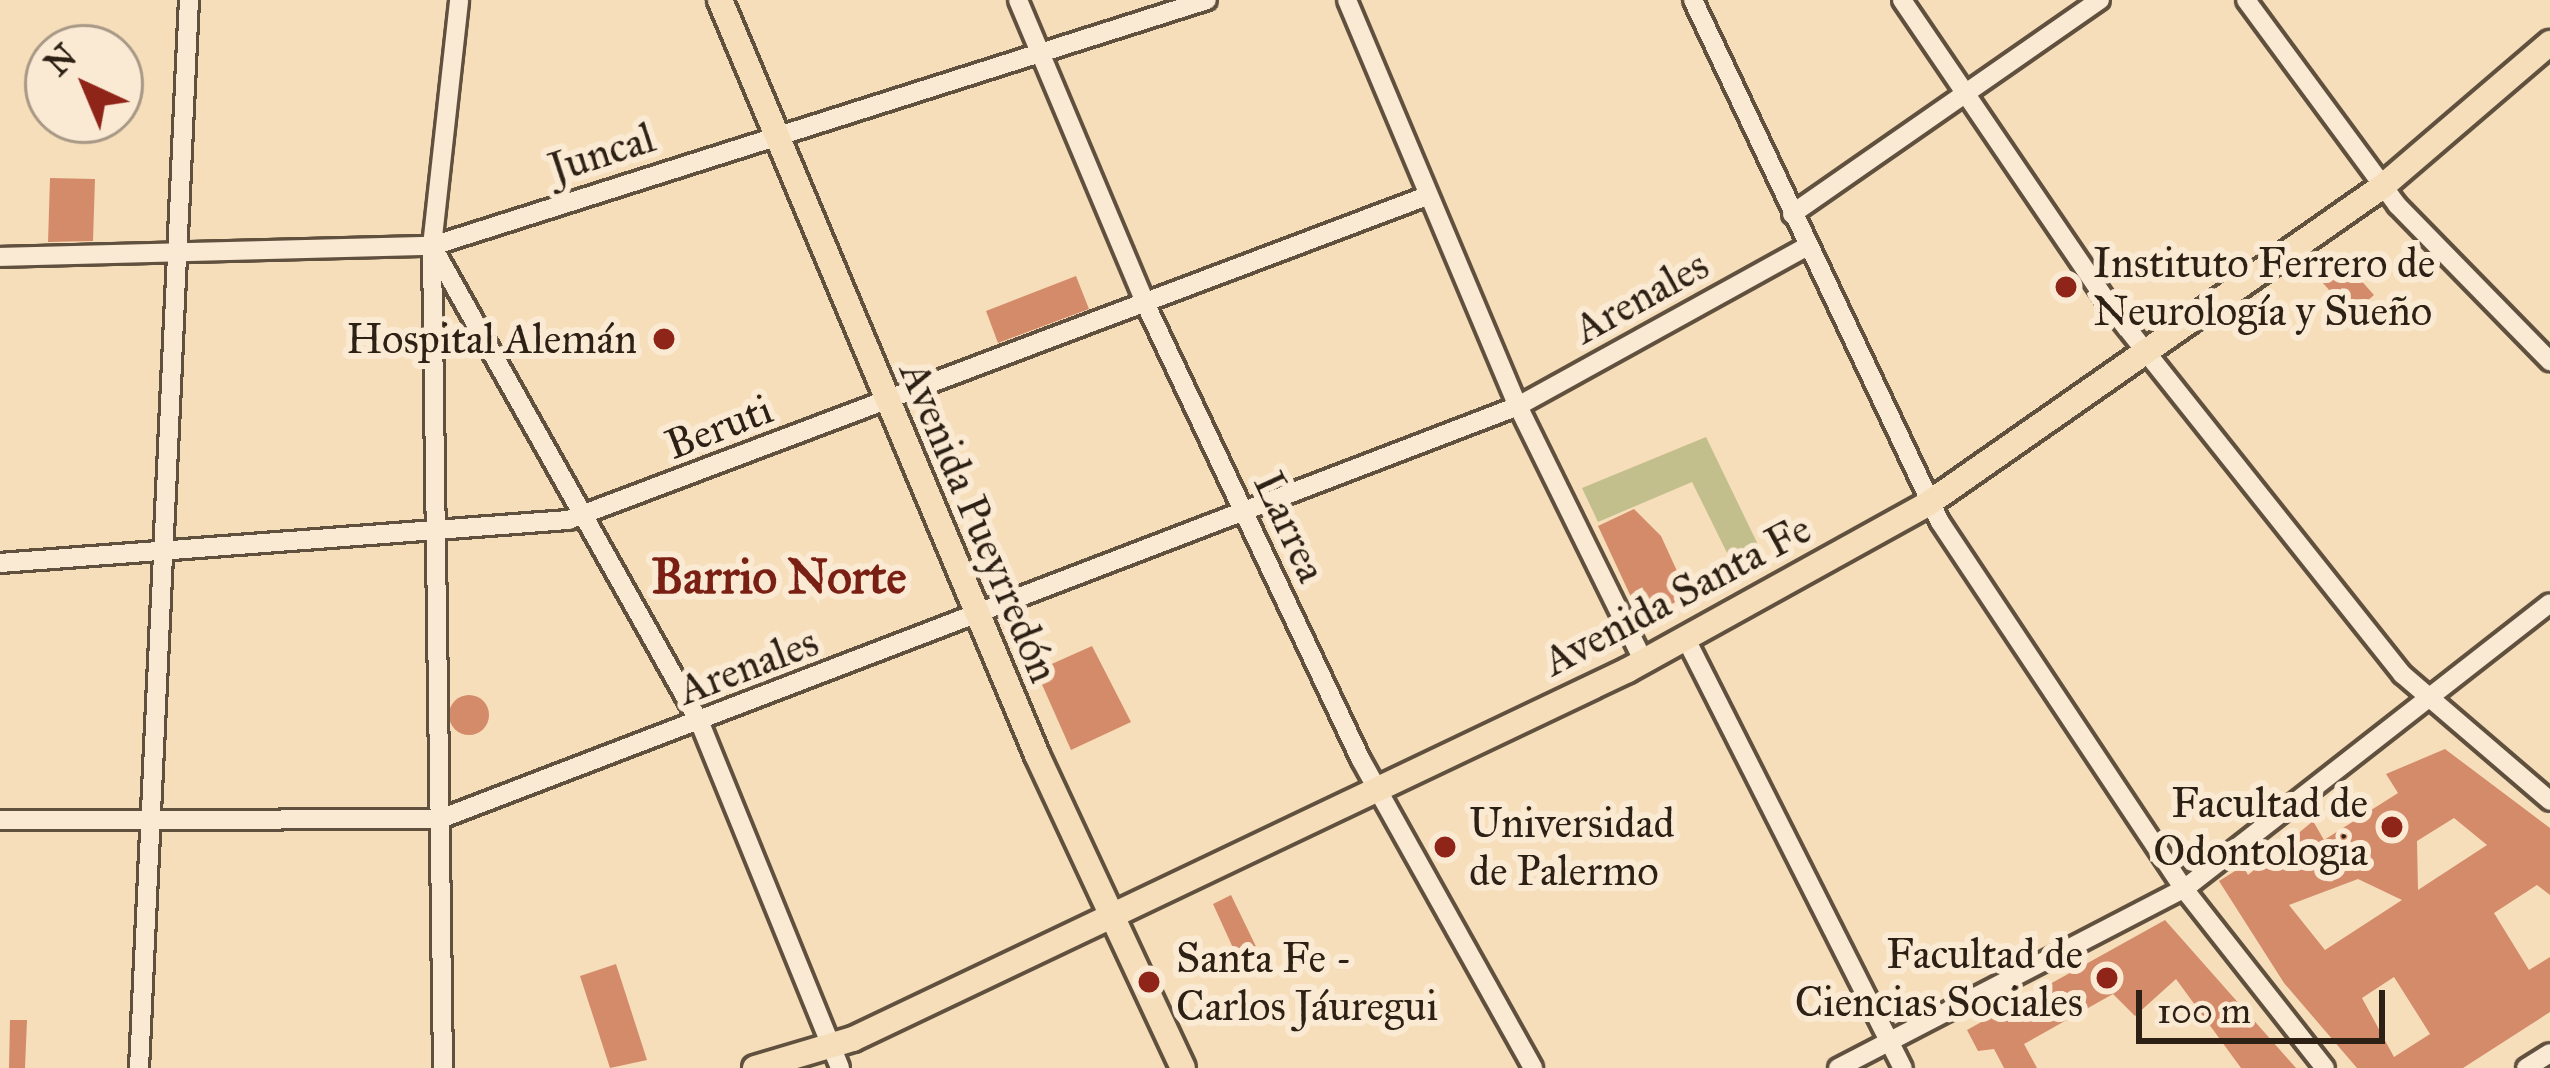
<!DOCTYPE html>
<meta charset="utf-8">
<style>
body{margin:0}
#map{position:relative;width:2550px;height:1068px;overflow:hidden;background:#f7debb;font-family:"IM FELL Great Primer",serif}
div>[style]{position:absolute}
.green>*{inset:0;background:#c3bf8c}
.building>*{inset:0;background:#d48b6a}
.round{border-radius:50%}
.roads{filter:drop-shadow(3px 0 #60503e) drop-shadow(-3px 0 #60503e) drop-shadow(0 3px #60503e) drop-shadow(0 -3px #60503e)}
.minor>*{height:18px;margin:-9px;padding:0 9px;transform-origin:9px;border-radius:9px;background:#faead3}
.major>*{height:24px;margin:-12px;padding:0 12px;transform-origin:12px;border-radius:12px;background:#f7debb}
.dots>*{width:33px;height:33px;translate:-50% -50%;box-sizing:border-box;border:6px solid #faead3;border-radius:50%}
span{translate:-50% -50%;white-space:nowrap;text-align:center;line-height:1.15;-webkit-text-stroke:12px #faead3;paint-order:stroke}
.street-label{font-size:42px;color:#2d2014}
.poi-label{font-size:42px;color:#2d2014}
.left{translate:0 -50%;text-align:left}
.right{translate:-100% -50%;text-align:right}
.quarter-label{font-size:48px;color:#7a1f14;font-weight:700}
.north{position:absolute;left:24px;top:24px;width:120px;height:120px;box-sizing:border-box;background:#faead3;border:3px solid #a89987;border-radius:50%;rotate:316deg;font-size:33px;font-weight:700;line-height:48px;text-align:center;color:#2d2014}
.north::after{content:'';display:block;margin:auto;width:42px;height:54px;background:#8f2418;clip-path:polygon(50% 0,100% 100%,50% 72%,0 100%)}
.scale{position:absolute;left:2136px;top:990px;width:249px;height:54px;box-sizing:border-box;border:6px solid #2d2014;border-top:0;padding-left:15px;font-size:36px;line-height:42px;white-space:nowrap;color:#2d2014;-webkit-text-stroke:9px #faead3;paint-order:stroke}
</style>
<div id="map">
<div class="green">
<i style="clip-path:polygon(1706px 437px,1764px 557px,1736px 571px,1692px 482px,1598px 522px,1582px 488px)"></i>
</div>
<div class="building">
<i style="clip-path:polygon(50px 178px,95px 179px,93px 241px,48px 242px)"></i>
<i style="clip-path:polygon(2341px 258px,2374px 295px,2351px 315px,2315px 274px)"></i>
<i style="clip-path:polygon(1076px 276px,1089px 309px,998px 343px,986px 311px)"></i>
<i style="clip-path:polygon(1634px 509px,1661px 536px,1688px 595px,1652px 615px,1638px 612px,1598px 526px)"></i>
<i style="clip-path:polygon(1092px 646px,1131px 722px,1071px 750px,1036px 671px)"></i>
<i class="round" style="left:449px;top:695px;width:40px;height:40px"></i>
<i style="clip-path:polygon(evenodd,2445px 749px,2550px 828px,2550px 895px,2537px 885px,2494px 913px,2529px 970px,2550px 957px,2550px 1012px,2463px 1068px,2357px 1068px,2284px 983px,2219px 881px,2243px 866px,2248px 875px,2313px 821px,2324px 840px,2398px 793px,2386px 774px,2445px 749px,2454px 818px,2487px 845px,2418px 890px,2417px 841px,2454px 818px,2445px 749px,2358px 879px,2402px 900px,2325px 950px,2289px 905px,2358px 879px,2445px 749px,2394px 977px,2430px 1034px,2394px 1057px,2362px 998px,2394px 977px)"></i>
<i style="clip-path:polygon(1231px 895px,1264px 963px,1244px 972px,1213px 904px)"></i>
<i style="clip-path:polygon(2165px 920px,2296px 1068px,2241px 1068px,2176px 979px,2135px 1016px,2113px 994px,2024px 1044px,2037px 1068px,2004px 1068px,1994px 1049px,1978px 1051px,1967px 1030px)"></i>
<i style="clip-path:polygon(616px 964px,647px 1060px,610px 1068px,580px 976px)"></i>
<i style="clip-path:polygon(10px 1020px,27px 1020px,25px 1068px,9px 1068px)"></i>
</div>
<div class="roads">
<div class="minor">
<i style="left:1018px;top:0;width:331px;rotate:67.2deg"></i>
<i style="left:1146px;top:305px;width:503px;rotate:64.71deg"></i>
<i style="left:1361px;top:760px;width:353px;rotate:60.8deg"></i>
<i style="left:1347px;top:0;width:441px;rotate:67.2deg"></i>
<i style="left:1518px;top:406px;width:285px;rotate:63.8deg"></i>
<i style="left:1693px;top:0;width:577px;rotate:64.68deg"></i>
<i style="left:1940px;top:522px;width:441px;rotate:56.4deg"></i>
<i style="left:2184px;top:889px;width:228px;rotate:51.8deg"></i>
<i style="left:1902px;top:0;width:372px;rotate:55.8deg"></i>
<i style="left:2111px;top:308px;width:468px;rotate:51.5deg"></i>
<i style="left:2402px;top:674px;width:195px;rotate:40.6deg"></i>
<i style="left:2246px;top:0;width:255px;rotate:53.6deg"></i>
<i style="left:2397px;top:205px;width:219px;rotate:45.6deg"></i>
<i style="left:1792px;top:214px;width:375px;rotate:-34.8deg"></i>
<i style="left:432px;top:246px;width:547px;rotate:60.67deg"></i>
<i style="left:700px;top:723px;width:372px;rotate:67.9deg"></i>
<i style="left:0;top:257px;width:432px;rotate:-1.5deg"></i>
<i style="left:432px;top:246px;width:813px;rotate:-17.61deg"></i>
<i style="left:0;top:563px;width:570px;rotate:-4.33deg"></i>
<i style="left:568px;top:520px;width:918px;rotate:-20.67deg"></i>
<i style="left:1686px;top:639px;width:481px;rotate:63.2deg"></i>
<i style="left:0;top:820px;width:440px;rotate:-0.1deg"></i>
<i style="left:440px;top:819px;width:1154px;rotate:-20.96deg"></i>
<i style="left:1518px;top:406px;width:331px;rotate:-28.9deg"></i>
<i style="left:139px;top:1068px;width:1069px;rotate:-87.32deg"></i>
<i style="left:443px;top:1068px;width:822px;rotate:-90.77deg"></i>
<i style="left:432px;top:246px;width:247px;rotate:-83.7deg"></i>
<i style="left:1838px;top:1068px;width:390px;rotate:-27.4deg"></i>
<i style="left:2184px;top:889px;width:464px;rotate:-38deg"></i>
<i style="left:2526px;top:1068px;width:28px;rotate:-32deg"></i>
</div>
<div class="major">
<i style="left:720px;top:0;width:819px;rotate:67.22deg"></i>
<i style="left:1037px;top:755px;width:345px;rotate:65deg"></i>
<i style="left:755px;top:1068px;width:102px;rotate:-16.5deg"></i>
<i style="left:853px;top:1039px;width:858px;rotate:-25.46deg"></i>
<i style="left:1628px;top:670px;width:344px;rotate:-29deg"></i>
<i style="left:1929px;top:503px;width:554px;rotate:-34.92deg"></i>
<i style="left:2383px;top:186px;width:220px;rotate:-40.6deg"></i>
</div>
</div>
<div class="dots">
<i style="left:2066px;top:287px;background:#8f2418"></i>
<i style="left:664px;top:339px;background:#8f2418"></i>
<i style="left:2392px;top:827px;background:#8f2418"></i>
<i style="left:1445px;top:847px;background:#8f2418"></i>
<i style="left:2107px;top:978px;background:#8f2418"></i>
<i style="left:1149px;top:982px;background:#8f2418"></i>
</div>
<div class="street-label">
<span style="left:602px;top:153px;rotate:-18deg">Juncal</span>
<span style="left:1641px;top:297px;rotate:-29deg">Arenales</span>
<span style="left:719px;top:427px;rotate:-21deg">Beruti</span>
<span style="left:979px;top:522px;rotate:67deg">Avenida Pueyrredón</span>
<span style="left:1290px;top:527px;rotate:65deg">Larrea</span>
<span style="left:1677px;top:595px;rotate:-28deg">Avenida Santa Fe</span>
<span style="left:748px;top:666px;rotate:-21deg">Arenales</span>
</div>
<div class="poi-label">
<span class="left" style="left:2093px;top:287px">Instituto Ferrero de<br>Neurología y Sueño</span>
<span class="right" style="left:637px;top:339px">Hospital Alemán</span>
<span class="right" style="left:2368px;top:827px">Facultad de<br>Odontologia</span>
<span class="left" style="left:1469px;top:847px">Universidad<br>de Palermo</span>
<span class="right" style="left:2083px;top:978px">Facultad de<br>Ciencias Sociales</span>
<span class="left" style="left:1176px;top:982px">Santa Fe -<br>Carlos Jáuregui</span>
</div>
<div class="quarter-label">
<span style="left:779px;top:577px">Barrio Norte</span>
</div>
<div class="north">N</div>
<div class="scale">100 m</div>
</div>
